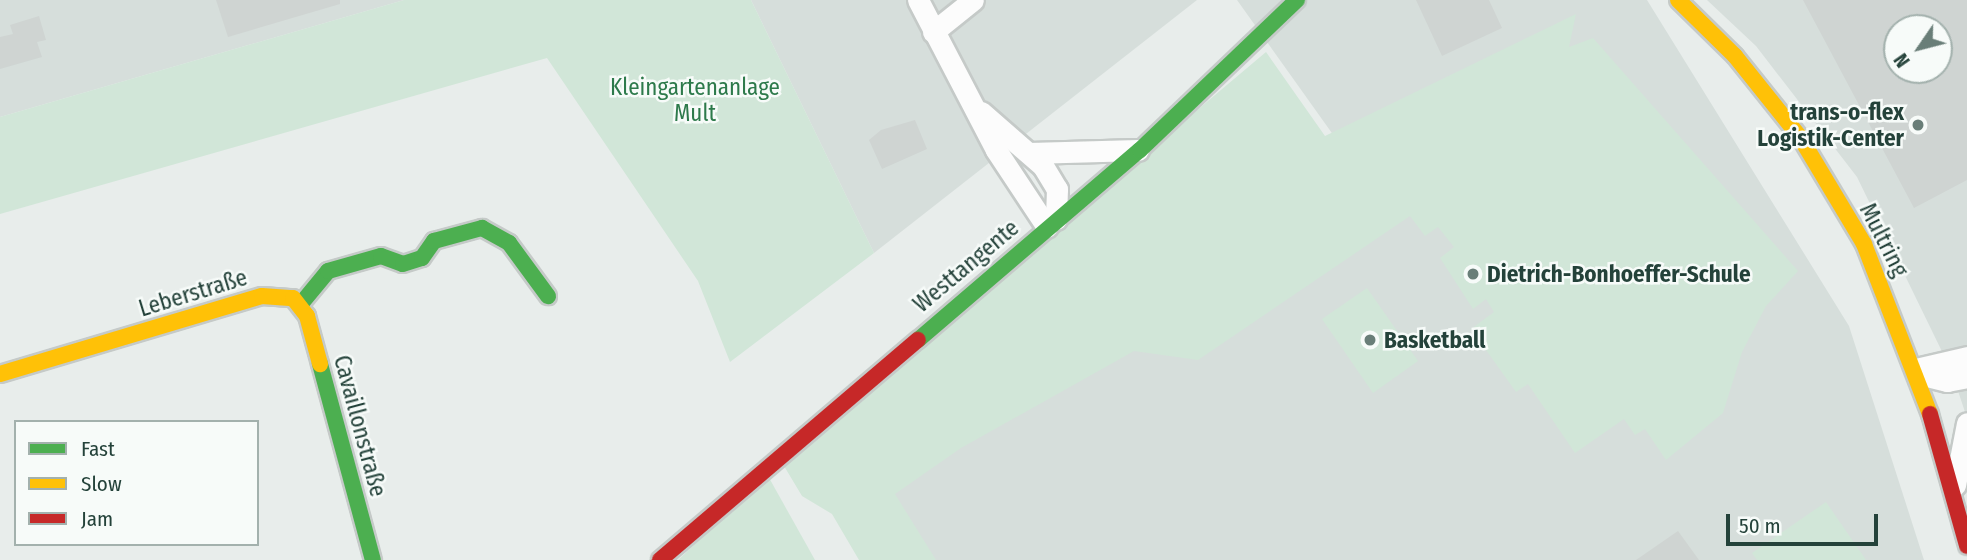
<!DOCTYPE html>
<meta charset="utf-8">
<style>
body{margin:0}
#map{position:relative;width:1967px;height:560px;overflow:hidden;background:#e8edeb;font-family:"Fira Sans Condensed",sans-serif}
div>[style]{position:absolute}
.built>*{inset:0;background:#d6dedb}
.green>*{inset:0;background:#d1e6d8}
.building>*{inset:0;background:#cfd4d2}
.roads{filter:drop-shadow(2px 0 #c5cac8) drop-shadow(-2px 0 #c5cac8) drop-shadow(0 2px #c5cac8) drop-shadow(0 -2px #c5cac8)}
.street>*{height:21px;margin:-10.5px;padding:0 10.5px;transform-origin:10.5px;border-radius:10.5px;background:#fcfcfc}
.fast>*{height:16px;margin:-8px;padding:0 8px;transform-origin:8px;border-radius:8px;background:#4caf50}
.slow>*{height:16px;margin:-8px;padding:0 8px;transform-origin:8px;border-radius:8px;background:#ffc107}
.jam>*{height:16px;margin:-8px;padding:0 8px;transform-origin:8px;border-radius:8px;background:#c62828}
.dots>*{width:19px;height:19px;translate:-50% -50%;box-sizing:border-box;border:4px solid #f7fbf9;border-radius:50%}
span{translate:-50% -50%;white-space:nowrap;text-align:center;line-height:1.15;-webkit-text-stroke:5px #f7fbf9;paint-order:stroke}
.park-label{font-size:23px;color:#2d7a4b}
.poi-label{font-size:23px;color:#24423a;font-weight:700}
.right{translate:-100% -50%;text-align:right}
.left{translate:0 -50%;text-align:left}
.street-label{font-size:23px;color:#24423a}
.legend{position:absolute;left:14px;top:420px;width:245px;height:126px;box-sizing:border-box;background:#f7fbf9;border:2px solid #a3b1ad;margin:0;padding:9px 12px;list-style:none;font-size:21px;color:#24423a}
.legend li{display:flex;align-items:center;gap:14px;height:35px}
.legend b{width:35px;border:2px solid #a3b1ad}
.north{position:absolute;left:1883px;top:14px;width:70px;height:70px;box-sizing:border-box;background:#f7fbf9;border:2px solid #a3b1ad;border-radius:50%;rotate:235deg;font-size:19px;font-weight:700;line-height:28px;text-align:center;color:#24423a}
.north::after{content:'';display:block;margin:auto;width:24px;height:32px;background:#697e78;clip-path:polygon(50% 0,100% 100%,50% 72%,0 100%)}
.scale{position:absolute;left:1726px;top:514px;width:152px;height:32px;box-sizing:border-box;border:4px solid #24423a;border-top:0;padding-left:9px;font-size:21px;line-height:24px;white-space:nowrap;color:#24423a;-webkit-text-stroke:5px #f7fbf9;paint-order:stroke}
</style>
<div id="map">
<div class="built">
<i style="clip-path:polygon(0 0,404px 0,0 117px)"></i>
<i style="clip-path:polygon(751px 0,1197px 0,874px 253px)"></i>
<i style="clip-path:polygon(1237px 0,1647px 0,1849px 326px,1924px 560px,881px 560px,869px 509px,1334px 136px)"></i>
<i style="clip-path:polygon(evenodd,1707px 0,1967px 0,1967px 418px,1951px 370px,1857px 177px,1756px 46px,1707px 0,1897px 28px,1939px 28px,1939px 70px,1897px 70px,1897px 28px)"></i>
</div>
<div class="green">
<i style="clip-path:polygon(404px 0,751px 0,874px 253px,730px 362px,698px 281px,547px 58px,0 214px,0 117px)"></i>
<i style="clip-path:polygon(1576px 14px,1569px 47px,1593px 38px,1798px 271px,1766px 306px,1742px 352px,1723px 413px,1666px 460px,1645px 429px,1635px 435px,1624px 419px,1575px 453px,1528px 384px,1516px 392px,1471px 329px,1494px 312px,1486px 299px,1473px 309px,1440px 258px,1454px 247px,1438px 227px,1425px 236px,1410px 216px,1198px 360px,1134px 351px,961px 448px,895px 494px,936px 560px,859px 560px,832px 514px,802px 496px,781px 461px,1266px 52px,1325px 136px)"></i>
<i style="clip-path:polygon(1367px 288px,1418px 361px,1373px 393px,1322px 319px)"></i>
<i style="clip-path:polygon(768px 476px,815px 560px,678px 560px)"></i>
<i style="clip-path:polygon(1826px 502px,1866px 560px,1757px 560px,1752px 553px)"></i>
</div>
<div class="building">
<i style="clip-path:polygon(216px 0,340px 0,340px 4px,228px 37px)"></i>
<i style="clip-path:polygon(1416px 0,1489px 0,1502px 28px,1442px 56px)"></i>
<i style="clip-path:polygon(evenodd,1803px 0,1967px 0,1967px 180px,1914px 208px,1803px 0,1897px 28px,1939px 28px,1939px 70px,1897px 70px,1897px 28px)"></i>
<i style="clip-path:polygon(39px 16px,46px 40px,37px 42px,42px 57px,0 69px,0 37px,13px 34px,10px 25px)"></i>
<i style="clip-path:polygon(915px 120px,927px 149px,882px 169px,869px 140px,881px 130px)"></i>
<i style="clip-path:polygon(1678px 531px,1699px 560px,1636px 560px)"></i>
</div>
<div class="roads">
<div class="street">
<i style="left:918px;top:0;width:169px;rotate:62.5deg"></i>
<i style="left:996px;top:150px;width:92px;rotate:56.5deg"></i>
<i style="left:933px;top:32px;width:51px;rotate:-38.7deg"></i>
<i style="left:981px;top:112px;width:82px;rotate:41.1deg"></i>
<i style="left:1043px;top:166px;width:27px;rotate:59deg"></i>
<i style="left:1057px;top:189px;width:30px;rotate:92deg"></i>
<i style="left:1029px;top:153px;width:109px;rotate:-1.6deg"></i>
<i style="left:1916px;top:369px;width:52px;rotate:-13.2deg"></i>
<i style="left:1919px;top:374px;width:29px;rotate:14deg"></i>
<i style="left:1947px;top:381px;width:20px;rotate:-11deg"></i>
<i style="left:1955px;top:485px;width:63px;rotate:-79deg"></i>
</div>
<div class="fast">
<i style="left:300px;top:305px;width:44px;rotate:-50.5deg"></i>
<i style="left:328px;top:271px;width:55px;rotate:-15.8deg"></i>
<i style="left:381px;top:256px;width:23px;rotate:20deg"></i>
<i style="left:403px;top:264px;width:20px;rotate:-18deg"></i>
<i style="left:422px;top:258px;width:21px;rotate:-55deg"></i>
<i style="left:434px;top:241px;width:50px;rotate:-15.2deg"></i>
<i style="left:482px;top:228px;width:31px;rotate:29deg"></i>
<i style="left:509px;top:243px;width:66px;rotate:53.7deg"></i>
<i style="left:918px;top:340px;width:292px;rotate:-40.6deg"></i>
<i style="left:1140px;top:150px;width:217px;rotate:-43.7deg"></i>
<i style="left:320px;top:364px;width:203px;rotate:74.9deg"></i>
</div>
<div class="slow">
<i style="left:1678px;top:0;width:80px;rotate:44.5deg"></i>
<i style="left:1735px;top:56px;width:104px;rotate:51.3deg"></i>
<i style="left:1800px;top:137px;width:125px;rotate:59.1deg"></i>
<i style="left:1864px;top:244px;width:182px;rotate:68.8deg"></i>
<i style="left:0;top:374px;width:273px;rotate:-16.6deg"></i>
<i style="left:262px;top:296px;width:31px;rotate:4deg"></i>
<i style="left:293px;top:298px;width:23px;rotate:52deg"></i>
<i style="left:307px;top:316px;width:50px;rotate:74.8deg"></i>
</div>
<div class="jam">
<i style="left:1930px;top:414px;width:137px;rotate:74.3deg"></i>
<i style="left:660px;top:560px;width:339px;rotate:-40.5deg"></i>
</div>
</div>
<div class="dots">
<i style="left:1918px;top:125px;background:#697e78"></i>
<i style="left:1473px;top:274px;background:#697e78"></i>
<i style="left:1370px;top:340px;background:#697e78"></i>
</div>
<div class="park-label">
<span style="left:695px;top:100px">Kleingartenanlage<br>Mult</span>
</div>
<div class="poi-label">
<span class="right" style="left:1904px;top:125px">trans-o-flex<br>Logistik-Center</span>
<span class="left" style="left:1487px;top:274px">Dietrich-Bonhoeffer-Schule</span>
<span class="left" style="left:1384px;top:340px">Basketball</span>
</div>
<div class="street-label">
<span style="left:1884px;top:240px;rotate:63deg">Multring</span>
<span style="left:966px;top:266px;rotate:-40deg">Westtangente</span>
<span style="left:193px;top:293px;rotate:-17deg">Leberstraße</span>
<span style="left:360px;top:426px;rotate:75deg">Cavaillonstraße</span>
</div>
<ul class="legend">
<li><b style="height:9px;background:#4caf50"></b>Fast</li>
<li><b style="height:9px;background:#ffc107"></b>Slow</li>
<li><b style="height:9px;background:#c62828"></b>Jam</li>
</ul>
<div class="north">N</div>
<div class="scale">50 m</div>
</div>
